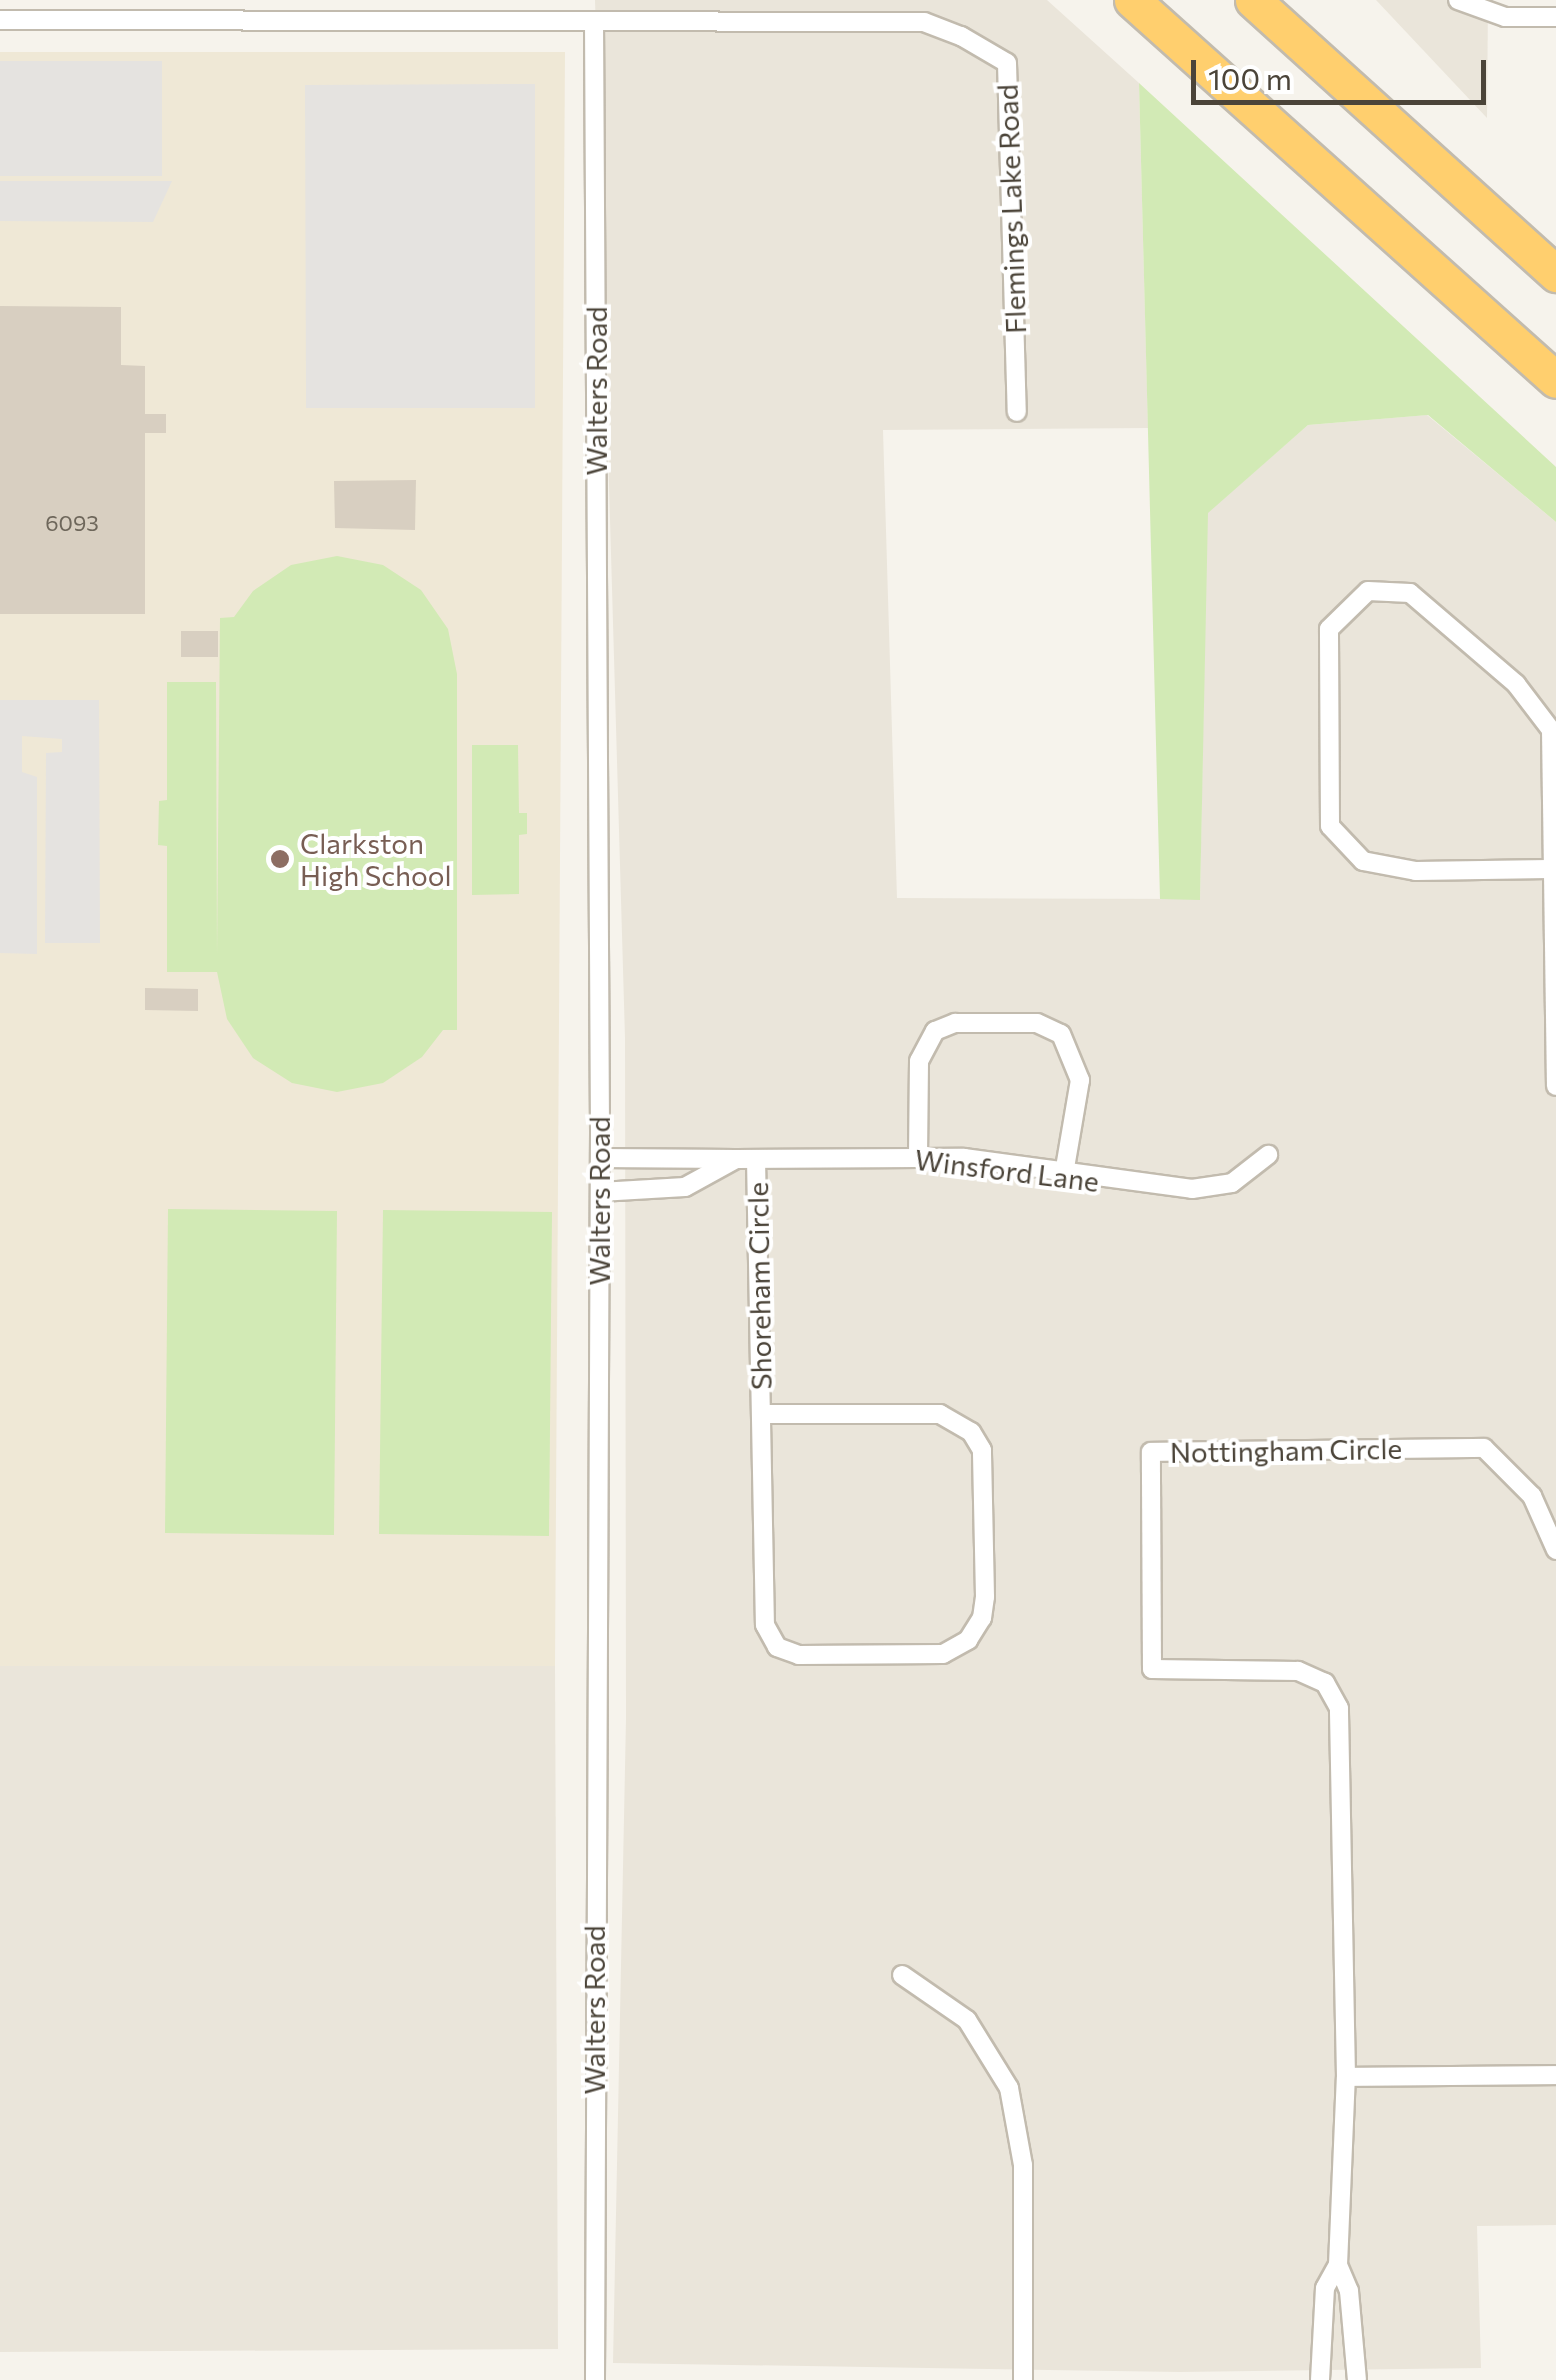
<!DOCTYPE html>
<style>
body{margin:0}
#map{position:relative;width:1556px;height:2380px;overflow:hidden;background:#f6f3ec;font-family:Commissioner,sans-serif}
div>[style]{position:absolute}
.residential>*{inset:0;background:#eae5da}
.education>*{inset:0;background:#efe8d6}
.green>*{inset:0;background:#d2eab5}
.parking>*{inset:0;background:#e5e3e0}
.building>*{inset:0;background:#d8cfc1}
.roads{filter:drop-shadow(2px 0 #c2bbae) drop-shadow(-2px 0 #c2bbae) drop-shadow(0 2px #c2bbae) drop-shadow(0 -2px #c2bbae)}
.street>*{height:18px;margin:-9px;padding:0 9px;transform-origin:9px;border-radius:9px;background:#fff}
.highway>*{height:35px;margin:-17.5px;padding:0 17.5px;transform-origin:17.5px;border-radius:17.5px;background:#ffcf6e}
.dots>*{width:28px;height:28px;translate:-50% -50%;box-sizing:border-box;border:5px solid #fff;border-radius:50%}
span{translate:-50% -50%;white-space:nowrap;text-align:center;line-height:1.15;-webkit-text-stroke:8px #fff;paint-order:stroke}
.number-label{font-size:22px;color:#6e675b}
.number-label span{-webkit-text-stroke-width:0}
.street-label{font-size:28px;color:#4b4439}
.education-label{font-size:28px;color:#785e54}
.left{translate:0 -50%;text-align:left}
.scale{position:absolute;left:1191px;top:60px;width:295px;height:45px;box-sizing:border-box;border:5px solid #4b4439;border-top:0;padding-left:12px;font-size:30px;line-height:35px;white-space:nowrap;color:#4b4439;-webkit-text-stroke:8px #fff;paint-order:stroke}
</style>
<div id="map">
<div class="residential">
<i style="clip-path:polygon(595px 0,1047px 0,1139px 83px,1148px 428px,883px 430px,897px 898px,1200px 899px,1207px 513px,1308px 425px,1427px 415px,1556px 522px,1556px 2225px,1477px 2226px,1481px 2368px,1180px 2372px,613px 2363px,626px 1718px,625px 1038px)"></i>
<i style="clip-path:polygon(1376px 0,1488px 0,1487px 118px)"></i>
<i style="clip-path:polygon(0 1666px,555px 1666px,558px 2349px,0 2352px)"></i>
</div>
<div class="education">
<i style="clip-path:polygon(0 52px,565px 52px,555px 1666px,0 1666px)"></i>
</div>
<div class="green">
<i style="clip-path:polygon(1139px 83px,1556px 467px,1556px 522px,1428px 415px,1308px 425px,1208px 513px,1200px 900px,1160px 899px)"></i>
<i style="clip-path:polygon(337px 556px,383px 565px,421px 590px,448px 629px,457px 674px,457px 1030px,443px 1030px,422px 1057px,383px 1083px,337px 1092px,292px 1083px,253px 1058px,227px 1019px,217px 972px,167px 972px,167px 846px,158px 845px,159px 801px,167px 800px,167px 682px,216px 682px,217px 956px,220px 618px,234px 617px,253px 591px,291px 565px)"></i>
<i style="clip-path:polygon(472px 745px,518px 745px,519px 813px,527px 813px,527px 834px,519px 835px,519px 894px,472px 895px)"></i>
<i style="clip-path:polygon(168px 1209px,337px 1211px,334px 1535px,165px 1533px)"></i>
<i style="clip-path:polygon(383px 1210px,552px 1212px,549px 1536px,379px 1534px)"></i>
</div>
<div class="parking">
<i style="clip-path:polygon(0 61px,162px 61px,162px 176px,0 176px)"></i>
<i style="clip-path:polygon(535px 84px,535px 408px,306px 408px,305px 85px)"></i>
<i style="clip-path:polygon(0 181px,172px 181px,153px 222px,0 221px)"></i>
<i style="clip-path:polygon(0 700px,99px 700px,100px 943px,45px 943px,46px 753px,62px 752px,62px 739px,22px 736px,22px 772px,37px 777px,37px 954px,0 953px)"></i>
</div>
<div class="building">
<i style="clip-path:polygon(0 306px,121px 307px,121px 365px,145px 366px,145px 414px,166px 414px,166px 433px,145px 433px,145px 614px,0 614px)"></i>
<i style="clip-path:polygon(416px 480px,415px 530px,335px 528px,334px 481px)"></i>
<i style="clip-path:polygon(181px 631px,218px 631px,218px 657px,181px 657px)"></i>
<i style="clip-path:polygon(145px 988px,198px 989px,198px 1011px,145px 1010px)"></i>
</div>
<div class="roads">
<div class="street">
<i style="left:1458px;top:0;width:50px;rotate:19.9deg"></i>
<i style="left:1505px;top:17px;width:51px"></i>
<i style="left:0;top:20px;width:924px;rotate:0.12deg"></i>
<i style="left:924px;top:22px;width:40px;rotate:21deg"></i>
<i style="left:961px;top:36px;width:53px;rotate:30.4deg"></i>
<i style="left:1007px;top:63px;width:349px;rotate:88.4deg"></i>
<i style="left:594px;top:21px;width:1112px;rotate:89.69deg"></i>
<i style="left:600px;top:1133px;width:1247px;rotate:90.23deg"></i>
<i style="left:1549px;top:869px;width:133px;rotate:179.1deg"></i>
<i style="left:1416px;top:871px;width:54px;rotate:-169.3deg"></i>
<i style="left:1363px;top:861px;width:48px;rotate:-133.3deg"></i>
<i style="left:1330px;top:826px;width:197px;rotate:-90.3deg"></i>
<i style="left:1329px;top:629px;width:54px;rotate:-44.3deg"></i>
<i style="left:1368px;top:591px;width:42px;rotate:2.7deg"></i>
<i style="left:1410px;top:593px;width:140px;rotate:40.6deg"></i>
<i style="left:1516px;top:684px;width:58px;rotate:52.7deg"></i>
<i style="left:1551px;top:730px;width:356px;rotate:89.2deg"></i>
<i style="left:918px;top:1157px;width:96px;rotate:-89.4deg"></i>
<i style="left:919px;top:1061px;width:34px;rotate:-62deg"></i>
<i style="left:935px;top:1031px;width:22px;rotate:-22deg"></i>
<i style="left:955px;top:1023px;width:82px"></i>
<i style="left:1037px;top:1023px;width:26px;rotate:25deg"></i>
<i style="left:1061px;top:1034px;width:50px;rotate:67.6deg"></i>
<i style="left:1080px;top:1080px;width:95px;rotate:99.7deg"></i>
<i style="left:736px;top:1159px;width:228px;rotate:-0.3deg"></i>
<i style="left:964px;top:1158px;width:230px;rotate:7.7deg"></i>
<i style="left:1192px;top:1189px;width:40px;rotate:-8.5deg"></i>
<i style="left:1232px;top:1183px;width:46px;rotate:-37.9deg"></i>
<i style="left:756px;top:1159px;width:466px;rotate:88.9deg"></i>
<i style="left:765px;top:1625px;width:25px;rotate:61deg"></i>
<i style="left:777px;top:1647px;width:23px;rotate:20deg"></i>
<i style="left:799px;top:1655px;width:144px;rotate:-0.4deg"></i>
<i style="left:943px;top:1654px;width:29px;rotate:-29deg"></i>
<i style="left:968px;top:1640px;width:26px;rotate:-58deg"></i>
<i style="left:982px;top:1618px;width:21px;rotate:-82deg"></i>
<i style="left:985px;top:1597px;width:147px;rotate:-91.2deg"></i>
<i style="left:982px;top:1450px;width:21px;rotate:-121deg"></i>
<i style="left:971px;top:1432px;width:36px;rotate:-150deg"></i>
<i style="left:940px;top:1414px;width:178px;rotate:180deg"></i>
<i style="left:600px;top:1192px;width:85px;rotate:-3.4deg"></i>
<i style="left:685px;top:1187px;width:58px;rotate:-28.8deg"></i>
<i style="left:736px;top:1159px;width:136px;rotate:-179.6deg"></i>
<i style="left:902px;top:1975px;width:79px;rotate:34.7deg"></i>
<i style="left:967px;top:2020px;width:80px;rotate:58.3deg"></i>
<i style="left:1009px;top:2088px;width:78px;rotate:79.7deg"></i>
<i style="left:1023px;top:2165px;width:215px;rotate:90deg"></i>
<i style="left:1346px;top:2077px;width:210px;rotate:-0.5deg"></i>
<i style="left:1338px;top:2265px;width:188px;rotate:-87.6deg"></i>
<i style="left:1346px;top:2077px;width:369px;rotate:-91.1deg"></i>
<i style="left:1339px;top:1708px;width:29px;rotate:-119deg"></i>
<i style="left:1325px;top:1683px;width:30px;rotate:-156deg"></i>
<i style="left:1298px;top:1671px;width:146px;rotate:-179.2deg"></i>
<i style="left:1152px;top:1669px;width:217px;rotate:-90.3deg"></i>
<i style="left:1151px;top:1452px;width:333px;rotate:-0.7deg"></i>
<i style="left:1484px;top:1448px;width:68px;rotate:45deg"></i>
<i style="left:1532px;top:1496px;width:59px;rotate:66deg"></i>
<i style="left:1320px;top:2380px;width:92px;rotate:-86.9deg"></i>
<i style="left:1325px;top:2288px;width:26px;rotate:-61deg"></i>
<i style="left:1338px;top:2265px;width:28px;rotate:67deg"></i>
<i style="left:1349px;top:2291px;width:89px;rotate:84.9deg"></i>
</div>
<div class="highway">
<i style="left:1132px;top:0;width:569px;rotate:41.87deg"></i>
<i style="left:1253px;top:0;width:409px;rotate:42.1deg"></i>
</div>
</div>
<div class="dots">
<i style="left:280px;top:859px;background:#8d6e63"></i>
</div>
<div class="number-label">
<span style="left:72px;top:523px">6093</span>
</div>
<div class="street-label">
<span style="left:1011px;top:209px;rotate:-92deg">Flemings Lake Road</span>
<span style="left:596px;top:391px;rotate:-90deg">Walters Road</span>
<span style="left:1007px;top:1170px;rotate:7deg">Winsford Lane</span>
<span style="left:599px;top:1201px;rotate:-90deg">Walters Road</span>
<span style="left:759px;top:1286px;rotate:-91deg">Shoreham Circle</span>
<span style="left:1286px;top:1450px;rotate:-1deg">Nottingham Circle</span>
<span style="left:594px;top:2010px;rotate:-90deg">Walters Road</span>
</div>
<div class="education-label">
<span class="left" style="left:300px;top:859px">Clarkston<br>High School</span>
</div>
<div class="scale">100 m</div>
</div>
